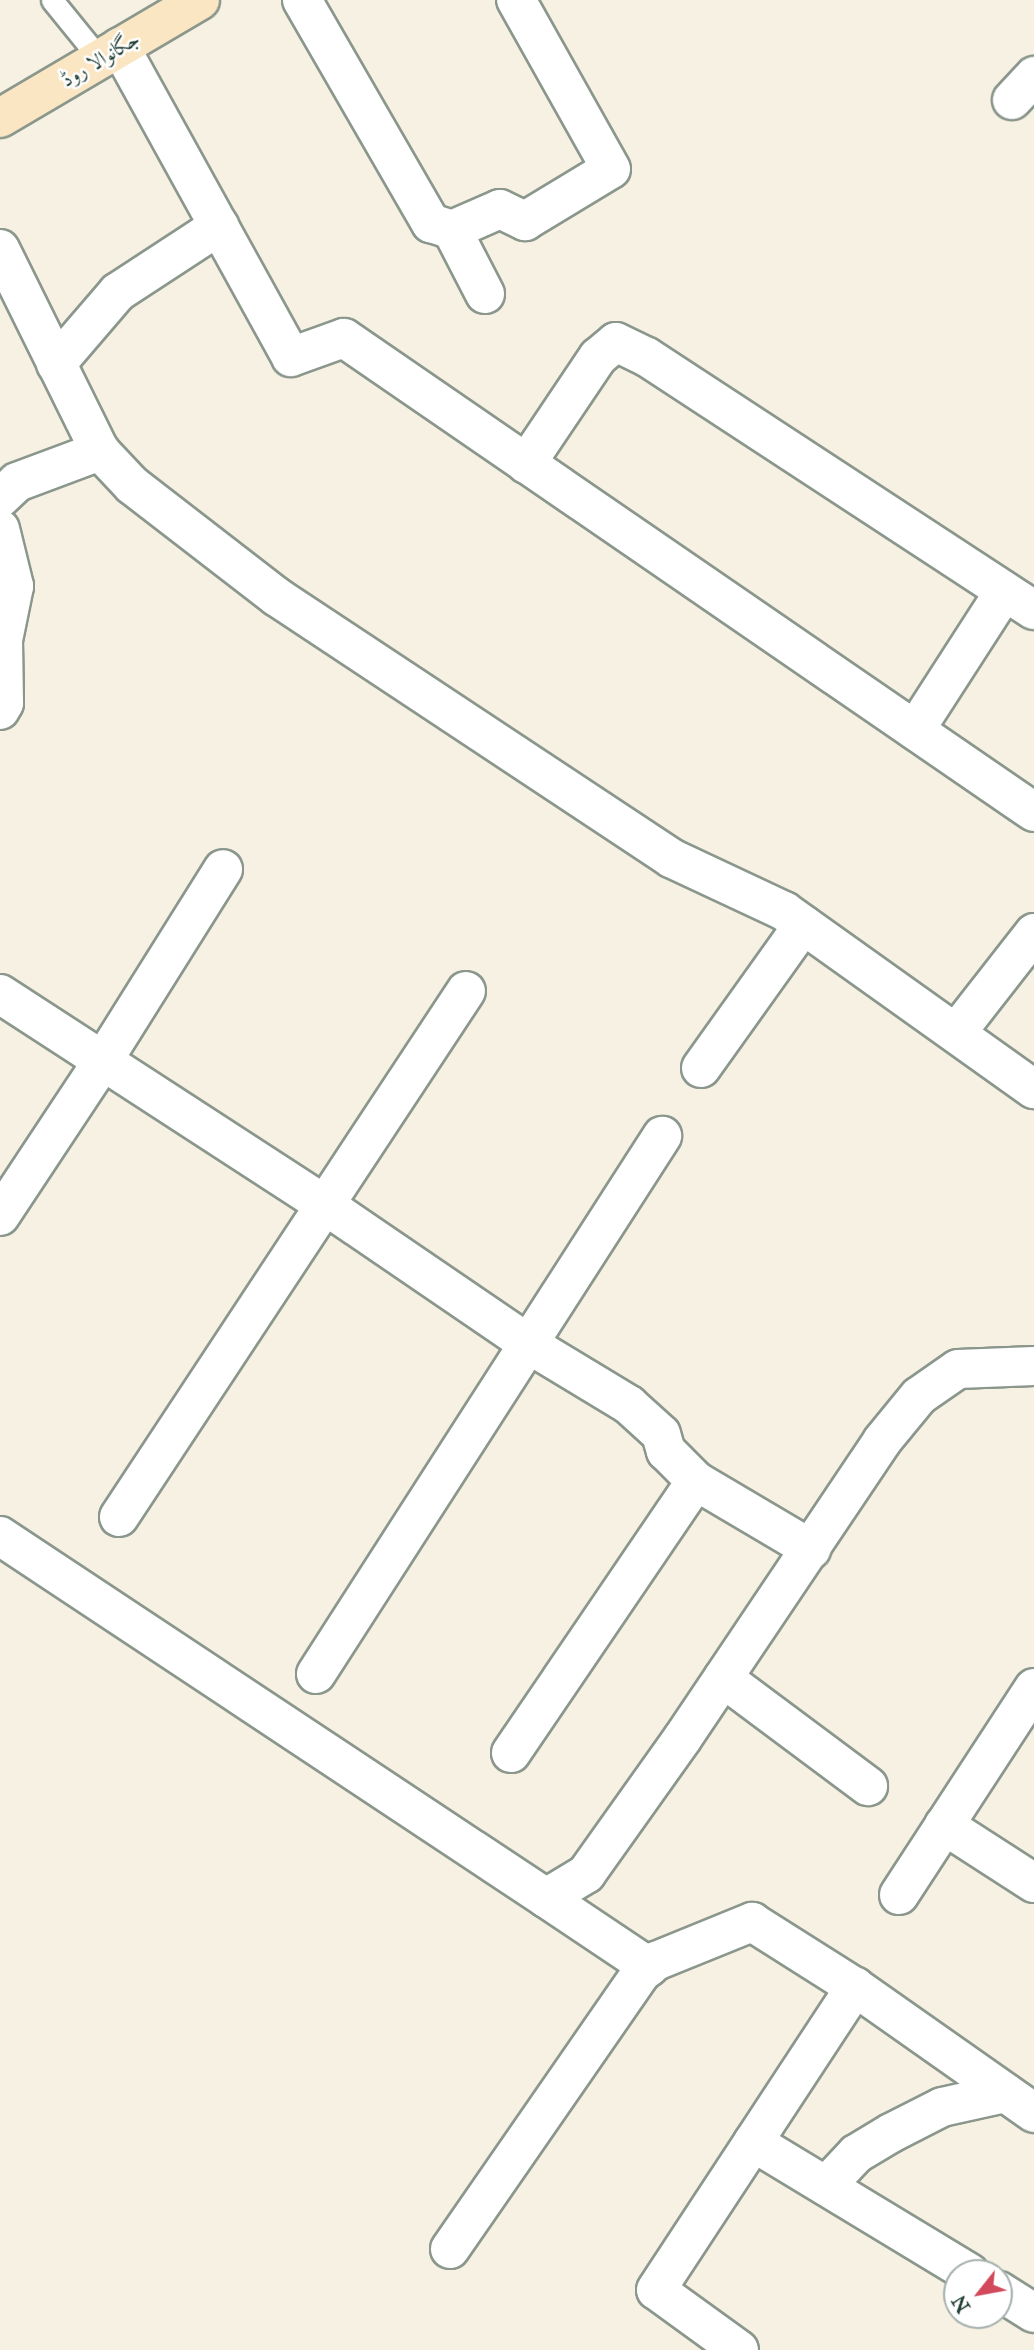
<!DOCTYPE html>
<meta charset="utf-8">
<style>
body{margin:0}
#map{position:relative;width:1034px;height:2350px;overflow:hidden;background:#f7f1e3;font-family:"IM FELL Great Primer",Amiri,serif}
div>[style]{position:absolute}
.roads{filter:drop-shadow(2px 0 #8b978c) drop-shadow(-2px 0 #8b978c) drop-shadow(0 2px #8b978c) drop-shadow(0 -2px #8b978c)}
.lane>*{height:21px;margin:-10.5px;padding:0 10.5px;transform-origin:10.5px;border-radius:10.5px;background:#fff}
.street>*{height:38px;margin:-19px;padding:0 19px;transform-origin:19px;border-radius:19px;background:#fff}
.secondary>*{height:38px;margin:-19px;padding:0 19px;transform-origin:19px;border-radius:19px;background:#fbe6c4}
span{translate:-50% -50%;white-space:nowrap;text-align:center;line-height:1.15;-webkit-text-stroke:5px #fff;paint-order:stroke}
.street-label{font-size:21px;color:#1f3d34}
.north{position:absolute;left:943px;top:2259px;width:70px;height:70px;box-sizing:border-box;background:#fff;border:2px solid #a5b1ae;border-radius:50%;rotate:239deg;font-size:19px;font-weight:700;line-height:28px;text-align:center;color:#1f3d34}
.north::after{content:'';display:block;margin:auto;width:24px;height:32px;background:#d1495b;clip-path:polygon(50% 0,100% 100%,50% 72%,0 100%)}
</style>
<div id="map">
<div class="roads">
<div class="lane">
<i style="left:52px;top:0;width:76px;rotate:50.9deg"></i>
</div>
<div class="street">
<i style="left:302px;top:0;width:258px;rotate:60deg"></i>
<i style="left:431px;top:223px;width:22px;rotate:18deg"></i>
<i style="left:452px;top:230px;width:72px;rotate:62.7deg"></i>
<i style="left:120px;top:47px;width:354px;rotate:61.1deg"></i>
<i style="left:291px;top:357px;width:56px;rotate:-19.7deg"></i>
<i style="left:344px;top:338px;width:837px;rotate:34.49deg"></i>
<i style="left:1012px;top:100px;width:33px;rotate:-47deg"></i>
<i style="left:452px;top:230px;width:52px;rotate:-23.6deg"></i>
<i style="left:500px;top:209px;width:28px;rotate:26deg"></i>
<i style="left:525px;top:221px;width:100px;rotate:-31.2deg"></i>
<i style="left:611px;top:169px;width:194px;rotate:-119.3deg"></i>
<i style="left:0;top:249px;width:225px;rotate:63.7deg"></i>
<i style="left:100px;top:451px;width:47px;rotate:46.7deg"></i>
<i style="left:132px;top:485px;width:183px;rotate:37.7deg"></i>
<i style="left:277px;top:597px;width:473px;rotate:33.5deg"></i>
<i style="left:671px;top:858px;width:125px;rotate:25.1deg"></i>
<i style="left:784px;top:911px;width:307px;rotate:35.5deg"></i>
<i style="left:56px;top:364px;width:95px;rotate:-49.3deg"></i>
<i style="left:118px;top:292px;width:121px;rotate:-33.2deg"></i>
<i style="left:526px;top:464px;width:129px;rotate:-56.1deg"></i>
<i style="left:598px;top:357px;width:23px;rotate:-40deg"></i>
<i style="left:616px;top:342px;width:34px;rotate:26deg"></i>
<i style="left:647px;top:357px;width:462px;rotate:33.2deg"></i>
<i style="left:0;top:498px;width:23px;rotate:-43deg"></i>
<i style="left:17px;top:482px;width:89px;rotate:-20.5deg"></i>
<i style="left:0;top:529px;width:59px;rotate:76.2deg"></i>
<i style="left:14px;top:586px;width:55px;rotate:101.5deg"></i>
<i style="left:3px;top:640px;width:63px;rotate:89.1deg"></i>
<i style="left:4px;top:703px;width:8px;rotate:120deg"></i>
<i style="left:915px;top:730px;width:164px;rotate:-57.2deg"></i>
<i style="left:0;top:994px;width:387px;rotate:33deg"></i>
<i style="left:325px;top:1205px;width:248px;rotate:34.3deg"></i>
<i style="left:530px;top:1345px;width:116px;rotate:31.2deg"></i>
<i style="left:629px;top:1405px;width:43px;rotate:42.2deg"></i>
<i style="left:661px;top:1434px;width:18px;rotate:74deg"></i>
<i style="left:666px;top:1451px;width:42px;rotate:45deg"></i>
<i style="left:696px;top:1481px;width:134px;rotate:30.6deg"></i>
<i style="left:956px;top:1033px;width:127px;rotate:-52deg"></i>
<i style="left:701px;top:1068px;width:176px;rotate:-54.5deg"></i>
<i style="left:0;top:1216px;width:188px;rotate:-56.5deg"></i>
<i style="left:104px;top:1059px;width:224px;rotate:-57.9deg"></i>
<i style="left:119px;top:1517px;width:630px;rotate:-56.59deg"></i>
<i style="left:0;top:1536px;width:655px;rotate:33.54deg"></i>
<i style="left:546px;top:1898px;width:47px;rotate:-31deg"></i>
<i style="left:586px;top:1874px;width:166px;rotate:-54.6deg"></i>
<i style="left:682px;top:1739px;width:359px;rotate:-56.1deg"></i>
<i style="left:882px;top:1441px;width:58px;rotate:-50.6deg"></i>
<i style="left:919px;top:1396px;width:47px;rotate:-34.7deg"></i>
<i style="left:958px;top:1369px;width:76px;rotate:-2.3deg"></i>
<i style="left:316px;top:1674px;width:640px;rotate:-57.25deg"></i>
<i style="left:723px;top:1678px;width:181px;rotate:36.7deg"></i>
<i style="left:511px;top:1753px;width:329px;rotate:-55.8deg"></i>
<i style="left:944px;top:1825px;width:107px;rotate:32.8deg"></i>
<i style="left:899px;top:1895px;width:247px;rotate:-56.9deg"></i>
<i style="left:546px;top:1898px;width:124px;rotate:33.8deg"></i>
<i style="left:753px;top:2142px;width:253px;rotate:31.2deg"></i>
<i style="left:826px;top:2186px;width:44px;rotate:-46.8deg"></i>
<i style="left:856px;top:2154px;width:41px;rotate:-31deg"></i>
<i style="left:891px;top:2133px;width:57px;rotate:-27deg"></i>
<i style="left:942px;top:2107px;width:65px;rotate:-12.5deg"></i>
<i style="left:450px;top:2249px;width:336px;rotate:-55.3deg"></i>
<i style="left:641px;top:1973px;width:19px;rotate:-39deg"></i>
<i style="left:656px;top:1961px;width:104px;rotate:-22.1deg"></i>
<i style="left:752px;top:1922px;width:122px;rotate:32.3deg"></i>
<i style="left:855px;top:1987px;width:219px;rotate:35.1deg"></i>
<i style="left:999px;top:2291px;width:41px;rotate:32.2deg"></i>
<i style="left:739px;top:2350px;width:102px;rotate:-144.1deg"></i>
<i style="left:656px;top:2290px;width:363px;rotate:-56.7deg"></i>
</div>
<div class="secondary">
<i style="left:0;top:118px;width:232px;rotate:-30.5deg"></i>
</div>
</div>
<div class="street-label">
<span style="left:100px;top:59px;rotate:-31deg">جگانوالا روڈ</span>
</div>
<div class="north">N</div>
</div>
